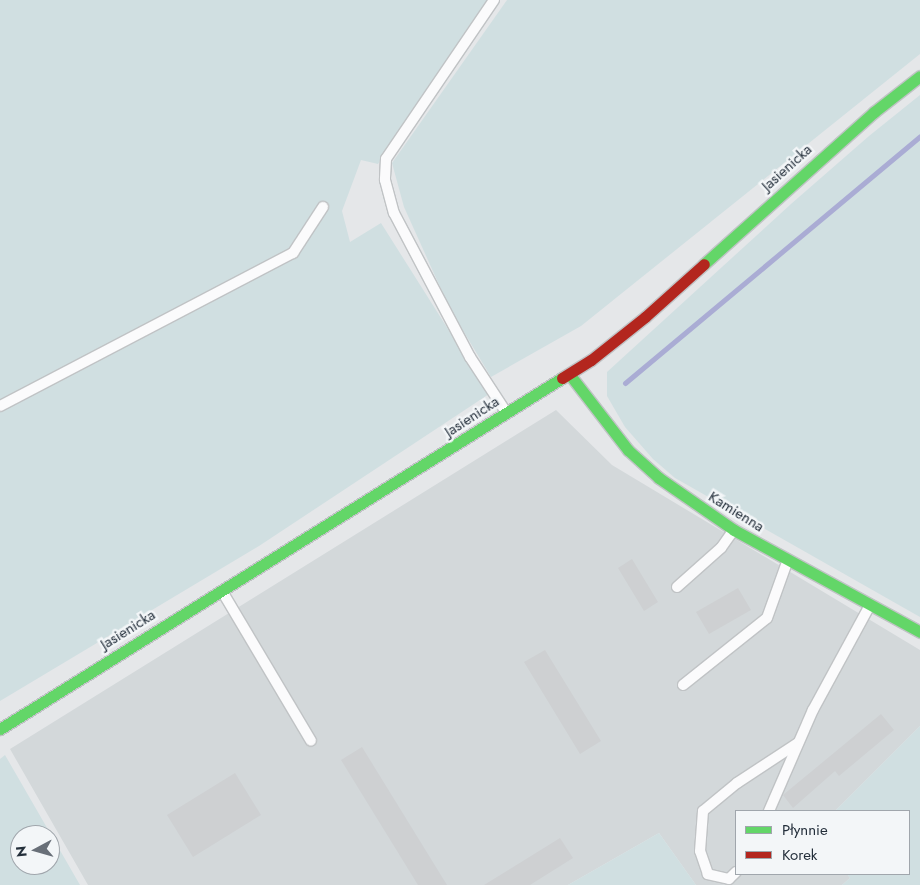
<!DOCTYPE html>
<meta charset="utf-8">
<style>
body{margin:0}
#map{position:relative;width:920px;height:885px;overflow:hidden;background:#e5e7e9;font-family:Jost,sans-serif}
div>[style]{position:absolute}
.built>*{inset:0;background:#d3d8da}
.green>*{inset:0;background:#d0dfe1}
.stream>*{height:5px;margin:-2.5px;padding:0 2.5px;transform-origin:2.5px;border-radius:2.5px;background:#aaacd4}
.building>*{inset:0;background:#ced0d2}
.roads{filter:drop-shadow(1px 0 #c0c3c5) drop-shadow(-1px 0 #c0c3c5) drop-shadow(0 1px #c0c3c5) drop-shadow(0 -1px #c0c3c5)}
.lane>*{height:10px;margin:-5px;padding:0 5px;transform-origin:5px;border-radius:5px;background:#fbfbfc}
.fast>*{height:11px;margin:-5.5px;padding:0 5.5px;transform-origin:5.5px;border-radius:5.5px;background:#63d668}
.jam>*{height:11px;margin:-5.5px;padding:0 5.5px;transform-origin:5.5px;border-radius:5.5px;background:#b3261e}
span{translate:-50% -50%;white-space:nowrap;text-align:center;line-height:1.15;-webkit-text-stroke:5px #f3f6f8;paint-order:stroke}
.street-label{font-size:15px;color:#242f3b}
.legend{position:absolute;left:735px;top:810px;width:175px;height:65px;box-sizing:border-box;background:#f3f6f8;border:1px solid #a0a6ac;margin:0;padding:6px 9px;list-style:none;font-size:15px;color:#242f3b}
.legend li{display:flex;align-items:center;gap:10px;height:25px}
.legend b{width:25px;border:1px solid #a0a6ac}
.north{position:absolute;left:10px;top:825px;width:50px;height:50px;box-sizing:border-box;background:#f3f6f8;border:1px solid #a0a6ac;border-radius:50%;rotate:264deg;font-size:14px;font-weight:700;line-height:20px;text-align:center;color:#242f3b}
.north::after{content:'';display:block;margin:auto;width:18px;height:22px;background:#686f78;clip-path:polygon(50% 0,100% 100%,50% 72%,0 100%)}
</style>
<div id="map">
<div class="built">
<i style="clip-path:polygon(556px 410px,612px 465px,920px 650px,920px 726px,835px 811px,736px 811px,736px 874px,847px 874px,850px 878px,842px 885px,696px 885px,659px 833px,568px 885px,88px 885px,10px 749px)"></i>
</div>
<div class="green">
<i style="clip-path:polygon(0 0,488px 0,378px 164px,361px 160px,342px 211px,350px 242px,381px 223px,489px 394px,259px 546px,0 701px)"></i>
<i style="clip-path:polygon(507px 0,920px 0,920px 54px,581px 326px,491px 377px,450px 309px,404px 207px,392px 163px)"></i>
<i style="clip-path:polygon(920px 95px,920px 617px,675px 478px,653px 459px,625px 427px,607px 396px,607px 372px,791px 204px,869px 136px)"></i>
<i style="clip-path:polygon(920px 726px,920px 885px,842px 885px,850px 878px,847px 874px,909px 874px,909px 811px,835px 811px)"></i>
<i style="clip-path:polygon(evenodd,5px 755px,80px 885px,0 885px,0 759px,5px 755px,20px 835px,50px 835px,50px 865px,20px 865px,20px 835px)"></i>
<i style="clip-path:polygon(659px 833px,696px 885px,568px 885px)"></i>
</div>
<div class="stream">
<i style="left:625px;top:383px;width:385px;rotate:-39.9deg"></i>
</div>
<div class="building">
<i style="clip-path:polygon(632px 559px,658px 602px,644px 611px,618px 568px)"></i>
<i style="clip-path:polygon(738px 588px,751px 610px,709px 634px,696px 612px)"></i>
<i style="clip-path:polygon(545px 650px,601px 741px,580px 754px,524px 662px)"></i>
<i style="clip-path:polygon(881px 714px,894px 730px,839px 776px,835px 771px,793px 808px,783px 795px)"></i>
<i style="clip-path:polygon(362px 747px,447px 885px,418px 885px,341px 760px)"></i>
<i style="clip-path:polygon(235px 773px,261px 815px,193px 857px,167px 815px)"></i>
<i style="clip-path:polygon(560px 838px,573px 858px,530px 885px,484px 885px)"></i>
</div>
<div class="roads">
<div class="lane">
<i style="left:494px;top:0;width:192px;rotate:124.2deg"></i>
<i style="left:386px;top:159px;width:21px;rotate:93deg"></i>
<i style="left:385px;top:180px;width:34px;rotate:75deg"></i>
<i style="left:394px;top:213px;width:163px;rotate:62.2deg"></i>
<i style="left:470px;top:357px;width:66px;rotate:56.8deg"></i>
<i style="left:0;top:406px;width:331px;rotate:-27.6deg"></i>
<i style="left:293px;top:253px;width:55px;rotate:-56.9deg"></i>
<i style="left:677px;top:587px;width:59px;rotate:-41.6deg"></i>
<i style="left:721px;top:548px;width:21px;rotate:-55deg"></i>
<i style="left:222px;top:591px;width:174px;rotate:59.3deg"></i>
<i style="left:683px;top:685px;width:107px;rotate:-38.6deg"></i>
<i style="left:767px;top:618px;width:59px;rotate:-70.3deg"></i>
<i style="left:769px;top:811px;width:110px;rotate:-66.5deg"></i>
<i style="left:813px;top:710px;width:119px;rotate:-61.5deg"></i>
<i style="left:736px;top:872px;width:10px;rotate:135deg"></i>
<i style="left:729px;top:879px;width:22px;rotate:-167deg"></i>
<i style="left:708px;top:874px;width:24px;rotate:-109deg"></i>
<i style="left:700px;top:851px;width:40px;rotate:-85.7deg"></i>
<i style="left:703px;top:811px;width:44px;rotate:-39.5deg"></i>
<i style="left:737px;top:783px;width:73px;rotate:-33.3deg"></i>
</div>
<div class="fast">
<i style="left:704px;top:264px;width:228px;rotate:-41.8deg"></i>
<i style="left:874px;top:112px;width:58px;rotate:-38deg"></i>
<i style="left:570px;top:375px;width:95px;rotate:52.3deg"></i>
<i style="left:628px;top:450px;width:42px;rotate:42.1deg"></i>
<i style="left:659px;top:478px;width:91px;rotate:34.7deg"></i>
<i style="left:734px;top:530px;width:212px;rotate:28.7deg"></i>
<i style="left:0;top:729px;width:663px;rotate:-31.99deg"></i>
</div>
<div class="jam">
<i style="left:562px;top:378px;width:34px;rotate:-32deg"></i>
<i style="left:591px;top:360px;width:69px;rotate:-38.5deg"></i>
<i style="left:645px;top:317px;width:79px;rotate:-41.9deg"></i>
</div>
</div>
<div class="street-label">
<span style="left:787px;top:168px;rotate:-42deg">Jasienicka</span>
<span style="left:472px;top:417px;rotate:-33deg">Jasienicka</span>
<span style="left:736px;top:512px;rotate:32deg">Kamienna</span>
<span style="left:128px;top:630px;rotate:-32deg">Jasienicka</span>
</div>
<ul class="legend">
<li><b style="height:6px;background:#63d668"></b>Płynnie</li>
<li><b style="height:6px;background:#b3261e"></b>Korek</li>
</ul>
<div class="north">N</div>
</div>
